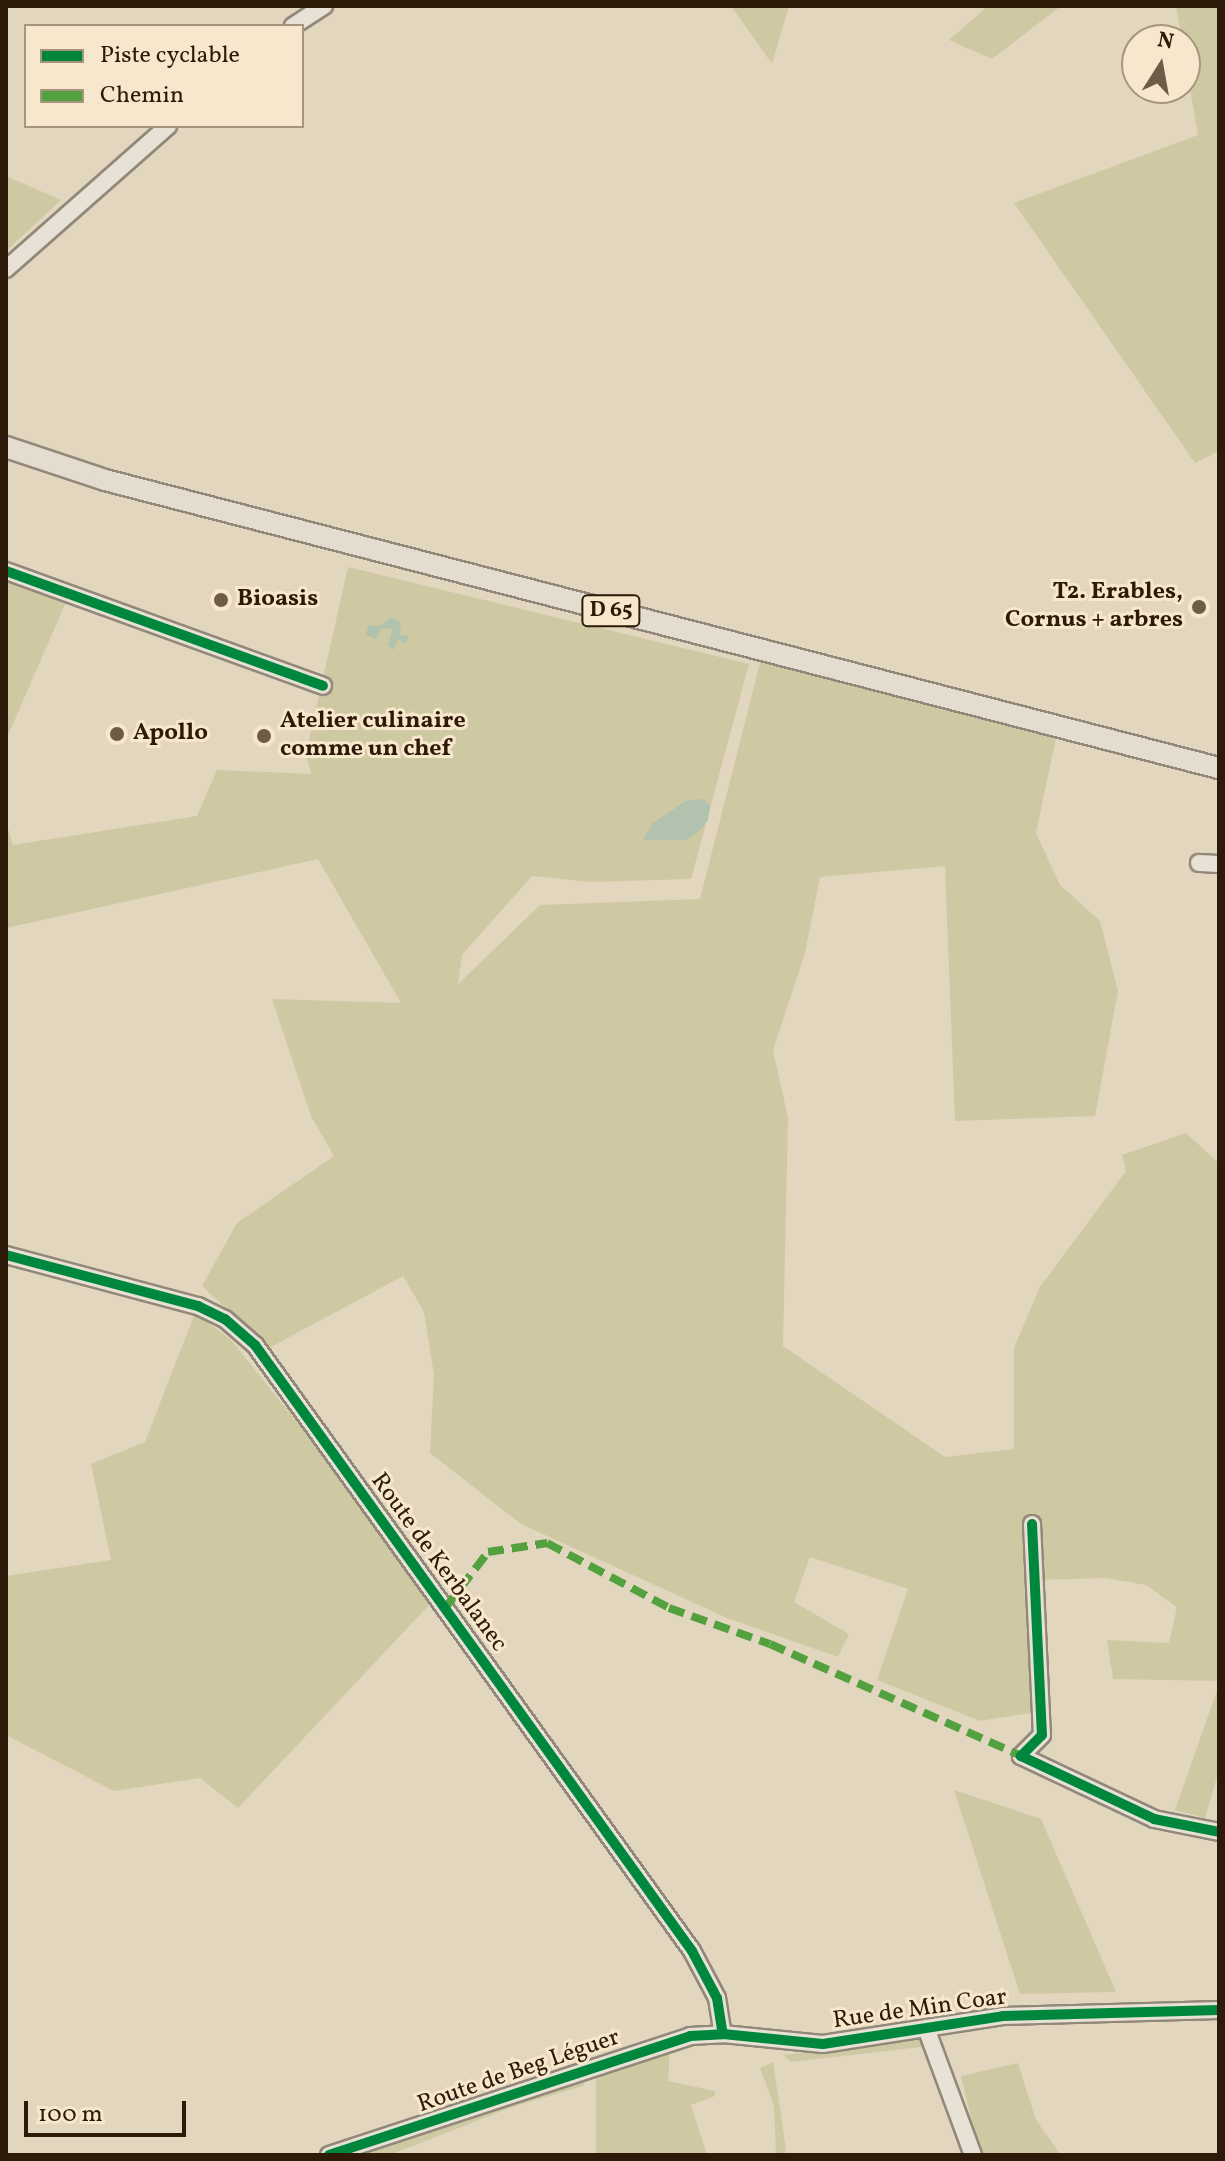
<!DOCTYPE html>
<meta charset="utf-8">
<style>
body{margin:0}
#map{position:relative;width:1225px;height:2161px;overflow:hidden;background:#e3d6bf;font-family:Vollkorn,serif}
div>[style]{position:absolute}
.green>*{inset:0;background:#cec9a2}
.water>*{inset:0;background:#b1c3ae}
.roads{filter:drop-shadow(2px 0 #928879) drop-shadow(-2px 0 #928879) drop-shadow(0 2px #928879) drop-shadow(0 -2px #928879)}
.minor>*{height:16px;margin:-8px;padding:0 8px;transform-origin:8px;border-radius:8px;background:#e8e1d6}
.major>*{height:20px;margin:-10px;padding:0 10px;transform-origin:10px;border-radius:10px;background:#e4dccf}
.quiet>*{height:8px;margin-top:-4px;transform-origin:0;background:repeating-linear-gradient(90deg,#52a13e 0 16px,transparent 0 24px)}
.cycleway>*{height:10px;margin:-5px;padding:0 5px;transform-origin:5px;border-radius:5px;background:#00873e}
.dots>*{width:22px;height:22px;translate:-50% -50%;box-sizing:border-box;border:4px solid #f7e7cc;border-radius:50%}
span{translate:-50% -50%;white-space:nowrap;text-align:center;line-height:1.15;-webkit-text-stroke:6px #f7e7cc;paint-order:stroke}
.shield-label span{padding:2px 6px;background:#f7e7cc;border:2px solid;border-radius:6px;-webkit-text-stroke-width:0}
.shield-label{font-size:22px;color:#2d1a08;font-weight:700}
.poi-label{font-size:24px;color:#2d1a08;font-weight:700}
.right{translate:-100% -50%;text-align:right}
.left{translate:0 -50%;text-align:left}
.street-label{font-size:24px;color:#2d1a08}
.frame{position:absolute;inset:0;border:8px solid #2d1a08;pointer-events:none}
.legend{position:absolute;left:24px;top:24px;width:280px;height:104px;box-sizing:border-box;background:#f7e7cc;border:2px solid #a6957e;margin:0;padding:10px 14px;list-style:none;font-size:24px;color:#2d1a08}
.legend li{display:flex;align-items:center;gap:16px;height:40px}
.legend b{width:40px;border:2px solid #a6957e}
.north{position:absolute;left:1121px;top:24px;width:80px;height:80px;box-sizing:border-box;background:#f7e7cc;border:2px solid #a6957e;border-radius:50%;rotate:11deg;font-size:22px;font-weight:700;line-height:32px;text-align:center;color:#2d1a08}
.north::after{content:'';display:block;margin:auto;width:28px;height:36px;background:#6d5c48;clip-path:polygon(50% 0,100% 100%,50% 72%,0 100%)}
.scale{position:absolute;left:24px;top:2101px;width:162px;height:36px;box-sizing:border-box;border:4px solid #2d1a08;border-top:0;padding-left:10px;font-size:24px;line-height:28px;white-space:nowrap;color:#2d1a08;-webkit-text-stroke:6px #f7e7cc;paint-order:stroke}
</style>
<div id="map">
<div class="green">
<i style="clip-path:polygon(731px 6px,789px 6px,772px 64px)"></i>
<i style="clip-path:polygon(988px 6px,1061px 6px,992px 59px,949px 40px)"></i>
<i style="clip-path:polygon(1176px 6px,1219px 6px,1219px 451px,1195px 463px,1014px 203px,1198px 135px)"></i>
<i style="clip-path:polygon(6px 176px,61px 200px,6px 251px)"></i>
<i style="clip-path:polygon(348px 567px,749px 664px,691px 879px,590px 882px,532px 876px,462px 955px,458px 984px,540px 905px,700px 899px,761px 659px,1056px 738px,1036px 833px,1060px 885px,1100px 921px,1118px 991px,1095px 1116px,955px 1121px,945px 866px,820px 877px,805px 953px,773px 1050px,788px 1118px,783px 1346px,945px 1457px,1014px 1449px,1014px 1348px,1040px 1287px,1126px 1171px,1122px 1155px,1186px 1133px,1219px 1163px,1219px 1681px,1113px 1679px,1107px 1640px,1169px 1643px,1177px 1607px,1146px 1585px,1106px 1578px,1038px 1580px,1042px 1711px,980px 1721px,877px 1680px,908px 1589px,810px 1557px,794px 1602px,849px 1634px,838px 1657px,727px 1618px,521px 1524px,430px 1453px,434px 1375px,424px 1312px,403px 1276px,269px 1348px,202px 1286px,237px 1223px,334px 1156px,311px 1116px,272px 999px,401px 1003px,318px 859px,6px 928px,6px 822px,13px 845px,197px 816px,217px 770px,311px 774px,306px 753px)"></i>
<i style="clip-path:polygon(6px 581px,66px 602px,6px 740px)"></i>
<i style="clip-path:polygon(195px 1313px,231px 1340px,378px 1523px,430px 1604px,238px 1808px,200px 1778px,114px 1791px,6px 1735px,6px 1576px,111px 1560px,91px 1464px,145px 1442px)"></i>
<i style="clip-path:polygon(1219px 1685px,1219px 1770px,1205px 1818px,1175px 1810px)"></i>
<i style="clip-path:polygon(954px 1790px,1041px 1819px,1116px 1992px,1020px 1994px)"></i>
<i style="clip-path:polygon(919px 2033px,930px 2049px,966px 2155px,961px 2155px,929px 2056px,921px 2047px,791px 2062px,783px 2055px,884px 2043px)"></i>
<i style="clip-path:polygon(670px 2048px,668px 2081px,715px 2091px,715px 2096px,691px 2105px,707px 2155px,596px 2155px,596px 2075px)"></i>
<i style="clip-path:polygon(773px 2062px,786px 2149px,785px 2155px,776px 2155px,774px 2105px,760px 2068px)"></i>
<i style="clip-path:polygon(1018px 2063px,1036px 2120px,1061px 2155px,980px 2155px,961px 2076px)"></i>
<i style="clip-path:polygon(589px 2074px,583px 2086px,512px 2107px,395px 2153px,349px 2155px)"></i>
</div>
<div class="water">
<i style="clip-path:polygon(392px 617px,401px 622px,400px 635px,409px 636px,406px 644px,398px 639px,394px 650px,388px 645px,393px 629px,382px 628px,376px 639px,366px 635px,368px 625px,379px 626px)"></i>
<i style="clip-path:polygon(703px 799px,710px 805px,708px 820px,698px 832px,686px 840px,643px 840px,653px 823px,686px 801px)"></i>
</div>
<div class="roads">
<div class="minor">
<i style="left:293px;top:26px;width:37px;rotate:-33deg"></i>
<i style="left:6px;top:269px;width:216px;rotate:-41.4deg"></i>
<i style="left:6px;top:571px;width:337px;rotate:19.9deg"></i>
<i style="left:1199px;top:863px;width:20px;rotate:3deg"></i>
<i style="left:6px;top:1255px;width:199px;rotate:14.9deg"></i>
<i style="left:198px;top:1306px;width:30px;rotate:26deg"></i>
<i style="left:225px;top:1319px;width:40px;rotate:41deg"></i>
<i style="left:255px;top:1345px;width:747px;rotate:54.2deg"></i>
<i style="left:692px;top:1951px;width:53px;rotate:62deg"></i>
<i style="left:717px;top:1998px;width:36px;rotate:81deg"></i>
<i style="left:1032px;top:1524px;width:211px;rotate:87.3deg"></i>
<i style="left:1042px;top:1735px;width:30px;rotate:135deg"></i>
<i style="left:1021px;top:1756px;width:147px;rotate:25.3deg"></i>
<i style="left:1154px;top:1819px;width:66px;rotate:11.3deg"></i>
<i style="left:926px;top:2028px;width:135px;rotate:69.7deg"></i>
<i style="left:329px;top:2155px;width:380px;rotate:-18.2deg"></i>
<i style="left:690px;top:2036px;width:33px;rotate:-3deg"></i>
<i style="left:723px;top:2034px;width:100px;rotate:5.7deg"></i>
<i style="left:823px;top:2044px;width:182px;rotate:-8.8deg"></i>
<i style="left:1003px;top:2016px;width:216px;rotate:-1.6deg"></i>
</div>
<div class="major">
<i style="left:6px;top:447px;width:104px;rotate:18.4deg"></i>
<i style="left:105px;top:480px;width:1151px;rotate:14.5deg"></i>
</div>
</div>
<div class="quiet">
<i style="left:446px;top:1607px;width:69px;rotate:-52.6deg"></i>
<i style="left:488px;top:1552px;width:60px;rotate:-8.7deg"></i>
<i style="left:547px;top:1543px;width:138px;rotate:28deg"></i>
<i style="left:669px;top:1608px;width:107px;rotate:19.6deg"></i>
<i style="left:770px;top:1644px;width:275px;rotate:24deg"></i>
</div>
<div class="cycleway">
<i style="left:6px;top:571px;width:337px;rotate:19.9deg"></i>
<i style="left:6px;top:1255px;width:199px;rotate:14.9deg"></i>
<i style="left:198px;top:1306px;width:30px;rotate:26deg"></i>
<i style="left:225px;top:1319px;width:40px;rotate:41deg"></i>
<i style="left:255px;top:1345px;width:747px;rotate:54.2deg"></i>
<i style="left:692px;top:1951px;width:53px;rotate:62deg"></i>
<i style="left:717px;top:1998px;width:36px;rotate:81deg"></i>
<i style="left:1032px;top:1524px;width:211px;rotate:87.3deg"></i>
<i style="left:1042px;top:1735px;width:30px;rotate:135deg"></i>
<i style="left:1021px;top:1756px;width:147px;rotate:25.3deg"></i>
<i style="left:1154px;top:1819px;width:66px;rotate:11.3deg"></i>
<i style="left:329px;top:2155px;width:380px;rotate:-18.2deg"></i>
<i style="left:690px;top:2036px;width:33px;rotate:-3deg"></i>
<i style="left:723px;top:2034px;width:100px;rotate:5.7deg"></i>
<i style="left:823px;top:2044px;width:182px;rotate:-8.8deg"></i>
<i style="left:1003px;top:2016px;width:216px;rotate:-1.6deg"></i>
</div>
<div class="dots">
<i style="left:221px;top:600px;background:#6d5c48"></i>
<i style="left:1199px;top:607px;background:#6d5c48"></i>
<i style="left:117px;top:734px;background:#6d5c48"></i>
<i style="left:264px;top:736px;background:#6d5c48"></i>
</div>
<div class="shield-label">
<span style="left:611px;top:611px">D 65</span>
</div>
<div class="poi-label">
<span class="right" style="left:1183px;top:607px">T2. Erables,<br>Cornus + arbres</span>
<span class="left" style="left:237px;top:600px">Bioasis</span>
<span class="left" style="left:280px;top:736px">Atelier culinaire<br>comme un chef</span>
<span class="left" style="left:133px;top:734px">Apollo</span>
</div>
<div class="street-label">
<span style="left:438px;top:1563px;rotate:54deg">Route de Kerbalanec</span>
<span style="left:920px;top:2010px;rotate:-8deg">Rue de Min Coar</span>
<span style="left:519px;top:2072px;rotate:-19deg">Route de Beg Léguer</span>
</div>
<div class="frame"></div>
<ul class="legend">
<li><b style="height:10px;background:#00873e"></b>Piste cyclable</li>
<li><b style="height:10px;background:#52a13e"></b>Chemin</li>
</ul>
<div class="north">N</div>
<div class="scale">100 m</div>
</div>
